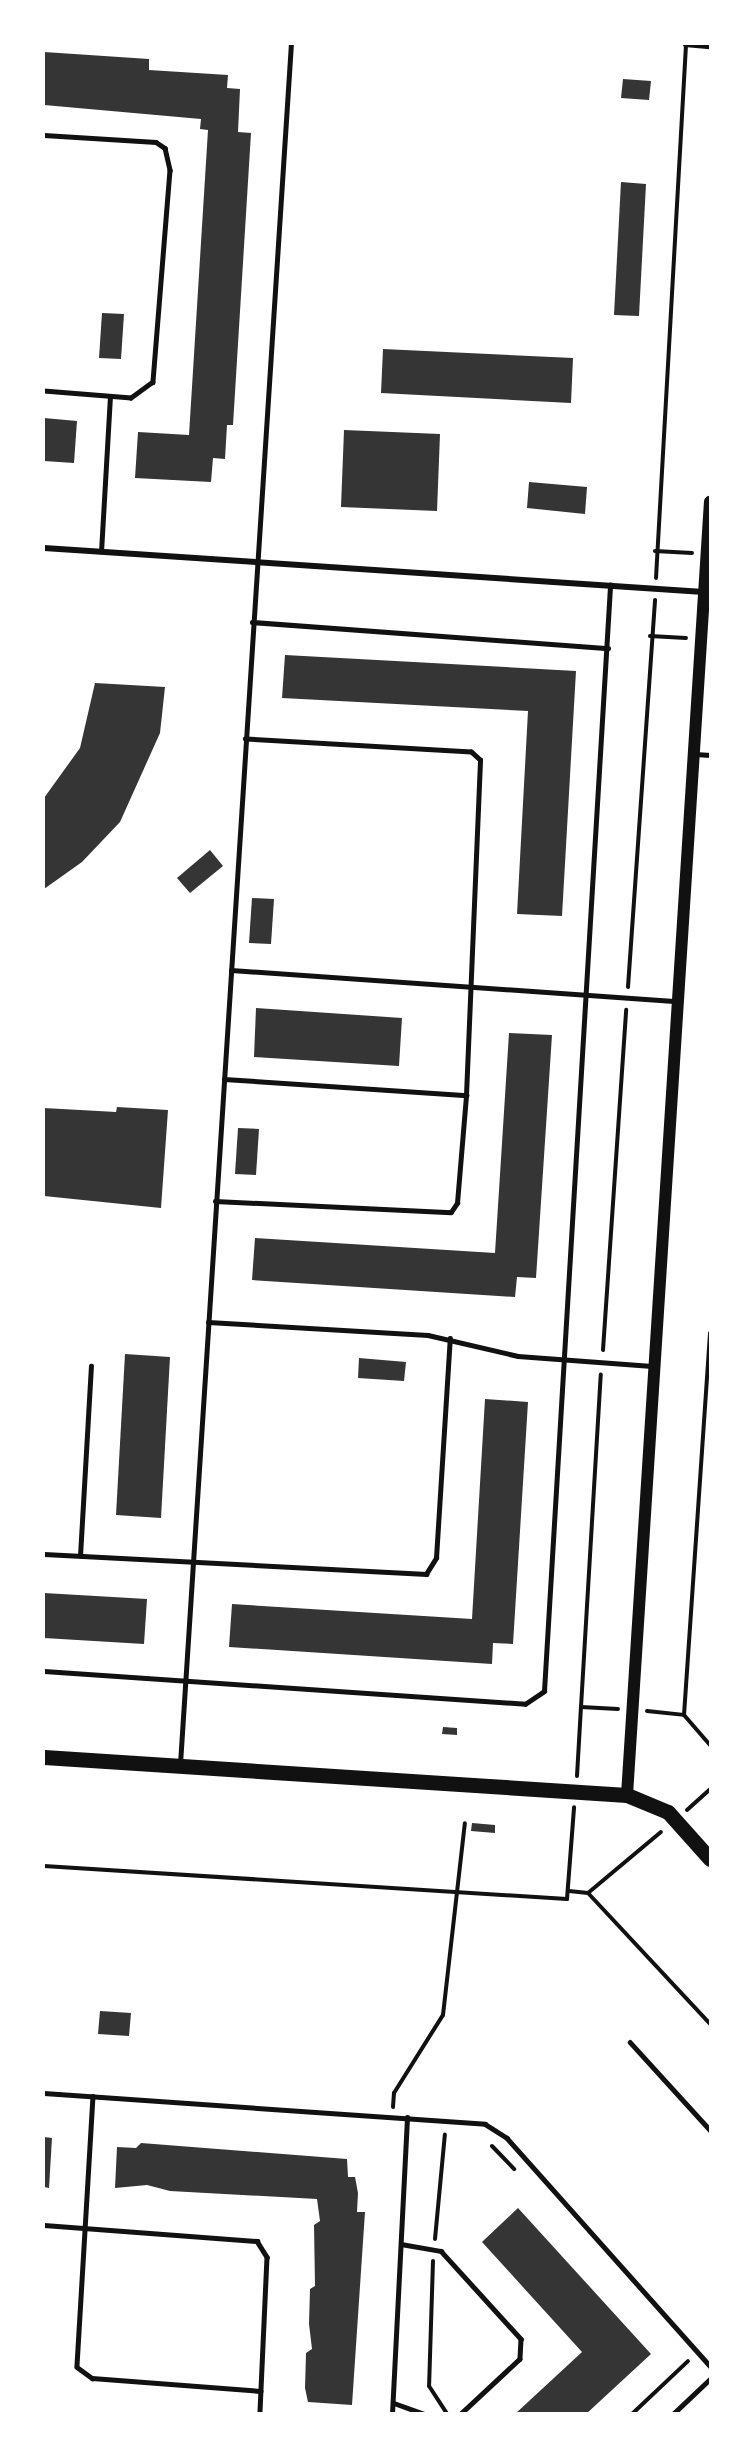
<!DOCTYPE html>
<style>
body{margin:0}
#map{position:relative;width:754px;height:2457px;overflow:hidden;background:#fff;font-family:Inter,sans-serif}
div>[style]{position:absolute}
.building>*{inset:0;background:#353535}
.path>*{height:4px;margin:-2px;padding:0 2px;transform-origin:2px;border-radius:2px;background:#111}
.service>*{height:4.5px;margin:-2.25px;padding:0 2.25px;transform-origin:2.25px;border-radius:2.25px;background:#111}
.minor>*{height:6px;margin:-3px;padding:0 3px;transform-origin:3px;border-radius:3px;background:#111}
.secondary>*{height:12px;margin:-6px;padding:0 6px;transform-origin:6px;border-radius:6px;background:#111}
.primary>*{height:15px;margin:-7.5px;padding:0 7.5px;transform-origin:7.5px;border-radius:7.5px;background:#111}
span{translate:-50% -50%;white-space:nowrap;text-align:center;line-height:1.15;-webkit-text-stroke:4.5px #fff;paint-order:stroke}
.frame{position:absolute;inset:0;border:45px solid #fff;pointer-events:none}
</style>
<div id="map">
<div class="building">
<i style="clip-path:polygon(44px 52px,149px 59px,149px 70px,228px 75px,227px 88px,240px 89px,238px 132px,251px 133px,233px 425px,227px 425px,225px 459px,213px 458px,211px 482px,135px 478px,138px 432px,189px 435px,208px 130px,200px 129px,201px 119px,44px 105px)"></i>
<i style="clip-path:polygon(623px 79px,651px 81px,649px 100px,621px 98px)"></i>
<i style="clip-path:polygon(621px 182px,646px 184px,639px 316px,614px 315px)"></i>
<i style="clip-path:polygon(102px 313px,124px 314px,121px 359px,99px 358px)"></i>
<i style="clip-path:polygon(383px 349px,573px 358px,571px 403px,381px 393px)"></i>
<i style="clip-path:polygon(44px 418px,77px 421px,74px 463px,44px 461px)"></i>
<i style="clip-path:polygon(344px 430px,440px 434px,437px 511px,341px 507px)"></i>
<i style="clip-path:polygon(529px 482px,587px 487px,585px 514px,527px 508px)"></i>
<i style="clip-path:polygon(285px 655px,576px 671px,562px 916px,517px 914px,528px 711px,282px 698px)"></i>
<i style="clip-path:polygon(95px 683px,165px 687px,160px 733px,120px 822px,82px 862px,44px 889px,44px 798px,80px 748px)"></i>
<i style="clip-path:polygon(210px 850px,223px 866px,190px 893px,177px 878px)"></i>
<i style="clip-path:polygon(252px 898px,274px 899px,271px 944px,249px 943px)"></i>
<i style="clip-path:polygon(256px 1008px,402px 1018px,399px 1066px,254px 1057px)"></i>
<i style="clip-path:polygon(509px 1033px,552px 1035px,536px 1278px,517px 1277px,515px 1297px,252px 1280px,255px 1238px,495px 1253px)"></i>
<i style="clip-path:polygon(117px 1107px,168px 1110px,161px 1208px,44px 1196px,44px 1108px,116px 1112px)"></i>
<i style="clip-path:polygon(238px 1128px,259px 1129px,256px 1175px,235px 1174px)"></i>
<i style="clip-path:polygon(125px 1354px,170px 1357px,161px 1518px,116px 1515px)"></i>
<i style="clip-path:polygon(359px 1358px,406px 1362px,404px 1381px,358px 1378px)"></i>
<i style="clip-path:polygon(485px 1399px,528px 1402px,513px 1644px,493px 1643px,492px 1664px,229px 1647px,232px 1604px,472px 1619px)"></i>
<i style="clip-path:polygon(44px 1593px,147px 1599px,144px 1644px,44px 1638px)"></i>
<i style="clip-path:polygon(443px 1727px,457px 1728px,457px 1735px,442px 1734px)"></i>
<i style="clip-path:polygon(472px 1823px,495px 1825px,495px 1833px,471px 1831px)"></i>
<i style="clip-path:polygon(100px 2011px,131px 2013px,129px 2036px,98px 2034px)"></i>
<i style="clip-path:polygon(44px 2137px,52px 2138px,49px 2188px,44px 2187px)"></i>
<i style="clip-path:polygon(141px 2143px,347px 2159px,348px 2177px,355px 2177px,358px 2193px,357px 2212px,365px 2212px,352px 2405px,308px 2402px,305px 2388px,306px 2353px,312px 2349px,309px 2324px,310px 2289px,315px 2286px,314px 2225px,320px 2221px,317px 2199px,170px 2191px,147px 2185px,115px 2188px,117px 2147px,136px 2148px)"></i>
<i style="clip-path:polygon(518px 2208px,651px 2354px,586px 2414px,515px 2414px,582px 2352px,482px 2242px)"></i>
</div>
<div class="path">
<i style="left:685px;top:45px;width:25px;rotate:5deg"></i>
<i style="left:655px;top:551px;width:37px;rotate:3deg"></i>
<i style="left:656px;top:578px;width:535px;rotate:-86.78deg"></i>
<i style="left:650px;top:636px;width:36px;rotate:3deg"></i>
<i style="left:628px;top:987px;width:388px;rotate:-86deg"></i>
<i style="left:603px;top:1350px;width:341px;rotate:-86.1deg"></i>
<i style="left:581px;top:1707px;width:333px;rotate:-86.6deg"></i>
<i style="left:647px;top:1711px;width:37px;rotate:6deg"></i>
<i style="left:684px;top:1715px;width:40px;rotate:49deg"></i>
<i style="left:684px;top:1715px;width:383px;rotate:-86.1deg"></i>
<i style="left:577px;top:1776px;width:69px;rotate:-86.7deg"></i>
<i style="left:581px;top:1707px;width:37px;rotate:3deg"></i>
<i style="left:687px;top:1810px;width:31px;rotate:-42deg"></i>
<i style="left:44px;top:1866px;width:524px;rotate:3.61deg"></i>
<i style="left:567px;top:1899px;width:92px;rotate:-85.6deg"></i>
<i style="left:569px;top:1891px;width:19px;rotate:6deg"></i>
<i style="left:588px;top:1893px;width:179px;rotate:47deg"></i>
<i style="left:588px;top:1893px;width:95px;rotate:-39.9deg"></i>
<i style="left:393px;top:2107px;width:14px;rotate:-86deg"></i>
<i style="left:394px;top:2093px;width:92px;rotate:-57.9deg"></i>
<i style="left:443px;top:2015px;width:193px;rotate:-83.5deg"></i>
<i style="left:492px;top:2146px;width:32px;rotate:46deg"></i>
<i style="left:435px;top:2239px;width:105px;rotate:-84.6deg"></i>
<i style="left:433px;top:2261px;width:125px;rotate:91.8deg"></i>
<i style="left:429px;top:2386px;width:33px;rotate:57deg"></i>
<i style="left:632px;top:2414px;width:77px;rotate:-43.4deg"></i>
</div>
<div class="service">
<i style="left:44px;top:135px;width:112px;rotate:3.6deg"></i>
<i style="left:156px;top:142px;width:11px;rotate:34deg"></i>
<i style="left:165px;top:148px;width:23px;rotate:77deg"></i>
<i style="left:170px;top:170px;width:213px;rotate:94.6deg"></i>
<i style="left:153px;top:382px;width:27px;rotate:144deg"></i>
<i style="left:131px;top:398px;width:87px;rotate:-175.4deg"></i>
<i style="left:101px;top:552px;width:155px;rotate:-86.7deg"></i>
<i style="left:252px;top:622px;width:357px;rotate:4.2deg"></i>
<i style="left:695px;top:754px;width:15px;rotate:4deg"></i>
<i style="left:231px;top:970px;width:447px;rotate:4deg"></i>
<i style="left:224px;top:1079px;width:243px;rotate:3.8deg"></i>
<i style="left:215px;top:1201px;width:236px;rotate:2.7deg"></i>
<i style="left:451px;top:1212px;width:11px;rotate:-56deg"></i>
<i style="left:457px;top:1203px;width:108px;rotate:-85.2deg"></i>
<i style="left:466px;top:1095px;width:335px;rotate:-87.6deg"></i>
<i style="left:480px;top:760px;width:12px;rotate:-138deg"></i>
<i style="left:471px;top:752px;width:226px;rotate:-176.7deg"></i>
<i style="left:208px;top:1322px;width:220px;rotate:3.4deg"></i>
<i style="left:428px;top:1335px;width:92px;rotate:13.1deg"></i>
<i style="left:518px;top:1356px;width:134px;rotate:4.3deg"></i>
<i style="left:44px;top:1554px;width:383px;rotate:3deg"></i>
<i style="left:426px;top:1574px;width:19px;rotate:-58deg"></i>
<i style="left:436px;top:1558px;width:220px;rotate:-86.4deg"></i>
<i style="left:80px;top:1556px;width:190px;rotate:-86.7deg"></i>
<i style="left:44px;top:1671px;width:482px;rotate:3.9deg"></i>
<i style="left:525px;top:1704px;width:23px;rotate:-34deg"></i>
<i style="left:544px;top:1691px;width:1108px;rotate:-86.58deg"></i>
<i style="left:180px;top:1764px;width:1724px;rotate:-86.31deg"></i>
<i style="left:630px;top:2042px;width:119px;rotate:47.7deg"></i>
<i style="left:44px;top:2093px;width:442px;rotate:4deg"></i>
<i style="left:485px;top:2124px;width:26px;rotate:32deg"></i>
<i style="left:507px;top:2138px;width:305px;rotate:48.3deg"></i>
<i style="left:93px;top:2096px;width:271px;rotate:93.4deg"></i>
<i style="left:77px;top:2367px;width:19px;rotate:36deg"></i>
<i style="left:92px;top:2378px;width:169px;rotate:4.4deg"></i>
<i style="left:44px;top:2225px;width:214px;rotate:4.3deg"></i>
<i style="left:257px;top:2241px;width:19px;rotate:58deg"></i>
<i style="left:267px;top:2257px;width:157px;rotate:92.6deg"></i>
<i style="left:401px;top:2244px;width:41px;rotate:9.9deg"></i>
<i style="left:441px;top:2251px;width:119px;rotate:47.7deg"></i>
<i style="left:521px;top:2339px;width:20px;rotate:93deg"></i>
<i style="left:520px;top:2359px;width:81px;rotate:137deg"></i>
<i style="left:394px;top:2403px;width:33px;rotate:20deg"></i>
<i style="left:392px;top:2414px;width:297px;rotate:-87.1deg"></i>
<i style="left:673px;top:2414px;width:51px;rotate:-43.4deg"></i>
</div>
<div class="minor">
<i style="left:44px;top:548px;width:661px;rotate:3.81deg"></i>
</div>
<div class="secondary">
<i style="left:627px;top:1795px;width:1296px;rotate:-86.33deg"></i>
</div>
<div class="primary">
<i style="left:44px;top:1757px;width:584px;rotate:3.73deg"></i>
<i style="left:627px;top:1795px;width:44px;rotate:22.5deg"></i>
<i style="left:668px;top:1812px;width:63px;rotate:48.2deg"></i>
</div>
<div class="frame"></div>
</div>
